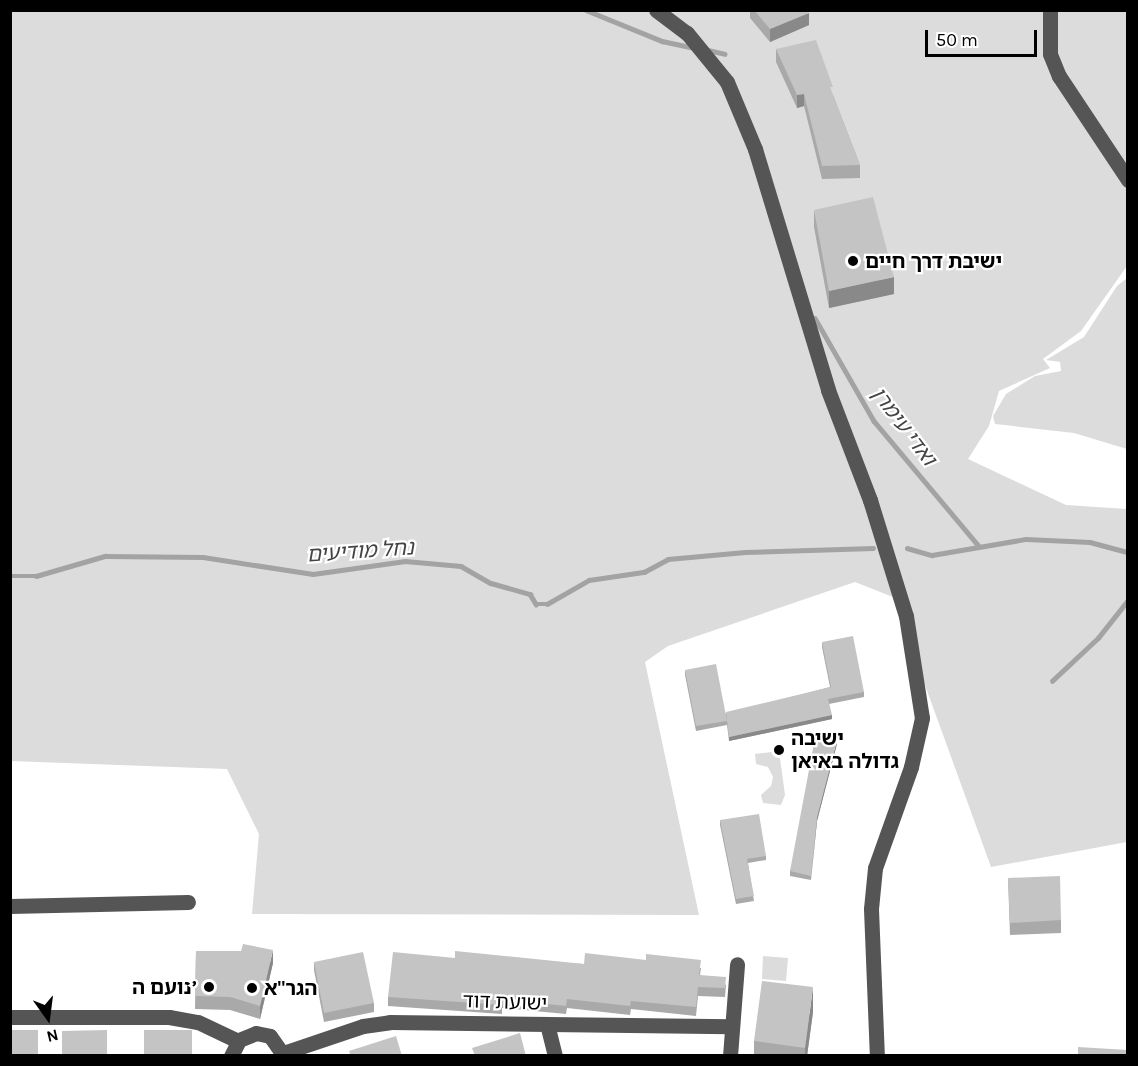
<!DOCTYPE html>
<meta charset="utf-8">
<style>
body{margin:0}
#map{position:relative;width:1138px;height:1066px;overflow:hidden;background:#fff;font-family:Karla,"Noto Sans Hebrew",sans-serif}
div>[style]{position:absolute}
.green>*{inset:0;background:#dcdcdc}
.stream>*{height:4.5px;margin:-2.25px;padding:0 2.25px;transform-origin:2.25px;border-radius:2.25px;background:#a3a3a3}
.minor>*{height:15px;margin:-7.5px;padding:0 7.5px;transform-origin:7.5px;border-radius:7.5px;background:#555}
.wall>*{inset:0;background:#a9a9a9}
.shaded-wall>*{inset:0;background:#898989}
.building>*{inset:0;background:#c4c4c4}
.dots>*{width:16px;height:16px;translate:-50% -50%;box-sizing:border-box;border:3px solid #fff;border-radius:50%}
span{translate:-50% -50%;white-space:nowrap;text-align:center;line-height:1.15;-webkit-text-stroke:4.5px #fff;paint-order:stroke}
.poi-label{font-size:20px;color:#000;font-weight:700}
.left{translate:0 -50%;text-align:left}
.right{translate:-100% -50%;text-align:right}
.street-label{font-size:20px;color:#000}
.water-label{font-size:21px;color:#444;font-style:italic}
.frame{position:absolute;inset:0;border:12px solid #000;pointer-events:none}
.north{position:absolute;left:18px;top:988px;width:60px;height:60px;-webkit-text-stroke:4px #fff;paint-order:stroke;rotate:166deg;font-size:16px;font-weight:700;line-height:24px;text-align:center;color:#000}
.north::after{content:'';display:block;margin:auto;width:21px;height:27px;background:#000;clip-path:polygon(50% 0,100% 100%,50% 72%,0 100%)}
.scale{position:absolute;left:925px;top:30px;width:112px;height:27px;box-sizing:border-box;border:3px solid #000;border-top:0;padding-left:8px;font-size:18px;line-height:21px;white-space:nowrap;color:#000;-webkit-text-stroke:4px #fff;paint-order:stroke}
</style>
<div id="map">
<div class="green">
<i style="clip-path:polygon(11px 11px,1127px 11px,1127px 266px,1081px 331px,1043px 359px,1050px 368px,999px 391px,989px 426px,968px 459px,1066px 505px,1127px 509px,1127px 842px,991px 867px,893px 597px,855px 582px,668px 646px,645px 662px,699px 915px,252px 914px,259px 834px,227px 769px,11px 761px)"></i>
<i style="clip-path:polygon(1127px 278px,1127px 449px,1074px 433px,995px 424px,993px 416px,1006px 394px,1035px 376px,1061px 371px,1060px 362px,1046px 360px,1084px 337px,1117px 286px)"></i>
<i style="clip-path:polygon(779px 751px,785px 795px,781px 805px,763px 803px,761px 795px,771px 786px,773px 777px,768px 767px,756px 764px,755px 754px)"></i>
<i style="clip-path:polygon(763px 956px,788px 958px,786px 981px,762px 979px)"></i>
</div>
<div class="stream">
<i style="left:586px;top:10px;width:82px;rotate:22.2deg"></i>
<i style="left:662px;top:41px;width:33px;rotate:12deg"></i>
<i style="left:708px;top:50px;width:17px;rotate:13deg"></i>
<i style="left:815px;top:318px;width:119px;rotate:60.2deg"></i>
<i style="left:874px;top:421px;width:162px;rotate:50deg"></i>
<i style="left:907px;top:548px;width:26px;rotate:16deg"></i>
<i style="left:932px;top:555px;width:95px;rotate:-9.7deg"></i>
<i style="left:1026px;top:539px;width:64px;rotate:2.7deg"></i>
<i style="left:1090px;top:542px;width:39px;rotate:15deg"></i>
<i style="left:10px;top:576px;width:26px"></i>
<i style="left:36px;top:576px;width:72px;rotate:-16.2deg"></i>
<i style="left:105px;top:556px;width:98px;rotate:0.6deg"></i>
<i style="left:203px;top:557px;width:111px;rotate:8.8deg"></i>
<i style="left:313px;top:574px;width:93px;rotate:-8deg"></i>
<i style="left:405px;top:561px;width:56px;rotate:5.1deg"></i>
<i style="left:461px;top:566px;width:34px;rotate:30deg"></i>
<i style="left:491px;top:583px;width:41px;rotate:15.8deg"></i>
<i style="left:530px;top:594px;width:12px;rotate:59deg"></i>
<i style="left:536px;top:604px;width:11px"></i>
<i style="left:547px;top:604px;width:48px;rotate:-29.7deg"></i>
<i style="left:589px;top:580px;width:56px;rotate:-8.3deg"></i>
<i style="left:644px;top:572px;width:27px;rotate:-28deg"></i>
<i style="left:668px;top:559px;width:77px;rotate:-5.2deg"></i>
<i style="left:745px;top:552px;width:128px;rotate:-1.8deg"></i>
<i style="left:1052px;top:681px;width:63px;rotate:-43.1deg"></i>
<i style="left:1098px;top:638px;width:48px;rotate:-51.7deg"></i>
</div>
<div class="minor">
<i style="left:656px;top:10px;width:39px;rotate:37deg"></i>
<i style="left:687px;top:33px;width:63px;rotate:50.8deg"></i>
<i style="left:727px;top:82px;width:73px;rotate:67.3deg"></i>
<i style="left:755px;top:149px;width:252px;rotate:73.1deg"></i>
<i style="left:828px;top:390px;width:118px;rotate:69.1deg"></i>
<i style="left:870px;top:500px;width:121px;rotate:72.8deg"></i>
<i style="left:906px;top:616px;width:103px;rotate:81.1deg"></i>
<i style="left:922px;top:718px;width:50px;rotate:102.7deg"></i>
<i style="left:911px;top:767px;width:107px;rotate:109.6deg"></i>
<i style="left:875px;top:868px;width:41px;rotate:95.6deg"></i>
<i style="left:871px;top:909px;width:147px;rotate:87.7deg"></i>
<i style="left:1050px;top:10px;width:44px;rotate:90deg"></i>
<i style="left:1050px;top:54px;width:24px;rotate:68deg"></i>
<i style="left:1059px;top:76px;width:125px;rotate:56.4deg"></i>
<i style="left:10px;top:906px;width:178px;rotate:-1.3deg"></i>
<i style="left:10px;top:1017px;width:159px"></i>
<i style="left:169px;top:1017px;width:29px;rotate:10deg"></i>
<i style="left:198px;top:1022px;width:44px;rotate:25.4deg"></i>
<i style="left:547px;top:1024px;width:33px;rotate:76deg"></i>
<i style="left:283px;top:1053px;width:84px;rotate:-18.6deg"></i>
<i style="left:363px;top:1026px;width:27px;rotate:-8deg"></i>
<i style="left:390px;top:1022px;width:341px;rotate:0.7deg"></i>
<i style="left:231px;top:1056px;width:18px;rotate:-63deg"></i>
<i style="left:239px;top:1040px;width:18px;rotate:-22deg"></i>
<i style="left:256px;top:1033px;width:14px;rotate:12deg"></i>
<i style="left:270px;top:1036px;width:24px;rotate:55deg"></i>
<i style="left:730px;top:1056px;width:92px;rotate:-85.6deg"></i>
</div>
<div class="wall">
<i style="clip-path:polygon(750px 10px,806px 10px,809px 25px,770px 42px,750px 18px)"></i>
<i style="clip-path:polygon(776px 49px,833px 95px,860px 165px,860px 178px,822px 179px,804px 106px,797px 108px,776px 62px)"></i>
<i style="clip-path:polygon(814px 210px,894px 294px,829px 308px,814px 227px)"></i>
<i style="clip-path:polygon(822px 642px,864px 692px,864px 697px,829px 704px,832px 719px,729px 741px,727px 725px,696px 731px,685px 675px,685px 670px,726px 714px,830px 687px,822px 647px)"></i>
<i style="clip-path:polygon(837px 744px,817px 821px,811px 880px,790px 876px,790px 871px)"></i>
<i style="clip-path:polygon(720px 820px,766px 856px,766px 860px,748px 863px,754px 901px,736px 904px,720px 825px)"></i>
<i style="clip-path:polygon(1008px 878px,1061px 920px,1061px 933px,1010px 935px)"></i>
<i style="clip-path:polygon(196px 951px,273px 963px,260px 1019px,230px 1010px,195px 1009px)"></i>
<i style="clip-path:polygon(455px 958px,584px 964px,646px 960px,701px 968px,700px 975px,726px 985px,725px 997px,698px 996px,696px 1016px,631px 1009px,630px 1015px,567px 1008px,566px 1014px,502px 1008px,502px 1014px,388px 1006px,388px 997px)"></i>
<i style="clip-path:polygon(314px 962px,374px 1003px,374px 1012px,324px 1022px,314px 970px)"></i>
<i style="clip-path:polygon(813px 1012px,807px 1056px,754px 1056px,754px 1041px)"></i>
</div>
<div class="shaded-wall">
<i style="clip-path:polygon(809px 13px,809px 25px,770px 42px,770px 29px)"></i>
<i style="clip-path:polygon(804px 94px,804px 106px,797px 108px,797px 95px)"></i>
<i style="clip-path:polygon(894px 277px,894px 294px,829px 308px,829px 291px)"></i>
<i style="clip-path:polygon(832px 715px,832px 719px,729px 741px,729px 737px)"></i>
<i style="clip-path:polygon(837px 740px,837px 744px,817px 821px,811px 880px,817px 817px)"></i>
<i style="clip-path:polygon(273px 950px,273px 963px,260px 1019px,260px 1006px)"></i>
<i style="clip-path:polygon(813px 987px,813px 1012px,807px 1056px,805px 1056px,805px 1048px)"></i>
</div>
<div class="building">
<i style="clip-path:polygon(754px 10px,806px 10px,809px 13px,770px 29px)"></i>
<i style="clip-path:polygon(816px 40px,833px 87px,830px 87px,860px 165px,822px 166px,804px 94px,797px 95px,776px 49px)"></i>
<i style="clip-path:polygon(873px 197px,894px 277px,829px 291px,814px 210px)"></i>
<i style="clip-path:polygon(853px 636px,864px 692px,828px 699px,832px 715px,729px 737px,726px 712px,831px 687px,822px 642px)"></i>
<i style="clip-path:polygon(716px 664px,727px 721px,696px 726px,685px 670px)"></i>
<i style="clip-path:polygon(815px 738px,837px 740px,817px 817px,811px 876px,790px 871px)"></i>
<i style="clip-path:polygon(759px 814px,766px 856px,747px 859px,754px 896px,736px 899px,720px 820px)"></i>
<i style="clip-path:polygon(1060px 876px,1061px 920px,1010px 923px,1008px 878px)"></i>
<i style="clip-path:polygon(243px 944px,273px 950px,260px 1006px,230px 997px,195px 996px,196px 951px,241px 951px)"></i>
<i style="clip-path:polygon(455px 951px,584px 964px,585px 953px,646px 960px,646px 954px,701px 960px,699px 975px,726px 977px,725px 988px,698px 987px,696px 1007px,631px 1001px,630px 1006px,567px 999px,566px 1006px,502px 999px,502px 1005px,388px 997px,393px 952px,455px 958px)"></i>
<i style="clip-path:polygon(363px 952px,374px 1003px,324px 1013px,314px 962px)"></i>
<i style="clip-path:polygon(762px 981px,813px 987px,805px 1048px,754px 1041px)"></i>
<i style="clip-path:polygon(10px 1030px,38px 1030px,38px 1056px,10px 1056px)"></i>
<i style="clip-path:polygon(107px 1030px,107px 1056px,62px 1056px,62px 1031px)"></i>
<i style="clip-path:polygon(144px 1030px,192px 1030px,192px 1056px,144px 1056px)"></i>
<i style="clip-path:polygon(520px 1033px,526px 1056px,475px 1056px,472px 1048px)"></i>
<i style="clip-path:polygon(396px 1036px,402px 1056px,351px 1056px,349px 1051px)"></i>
<i style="clip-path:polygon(1078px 1047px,1128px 1050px,1128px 1056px,1078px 1056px)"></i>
</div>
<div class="dots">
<i style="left:853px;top:261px;background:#000"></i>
<i style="left:779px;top:750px;background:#000"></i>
<i style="left:209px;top:987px;background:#000"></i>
<i style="left:252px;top:988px;background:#000"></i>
</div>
<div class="poi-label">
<span class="left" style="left:865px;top:261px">ישיבת דרך חיים</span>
<span class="left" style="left:791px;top:750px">ישיבה<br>גדולה באיאן</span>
<span class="right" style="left:197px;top:987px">נועם ה’</span>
<span class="left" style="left:264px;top:988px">הגר"א</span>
</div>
<div class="street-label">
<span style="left:505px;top:1002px;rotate:2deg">ישועת דוד</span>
</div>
<div class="water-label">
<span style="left:904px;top:426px;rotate:53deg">ואדי עימרן</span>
<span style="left:360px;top:551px;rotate:-4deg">נחל מודיעים</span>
</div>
<div class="frame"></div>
<div class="north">N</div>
<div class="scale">50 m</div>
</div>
